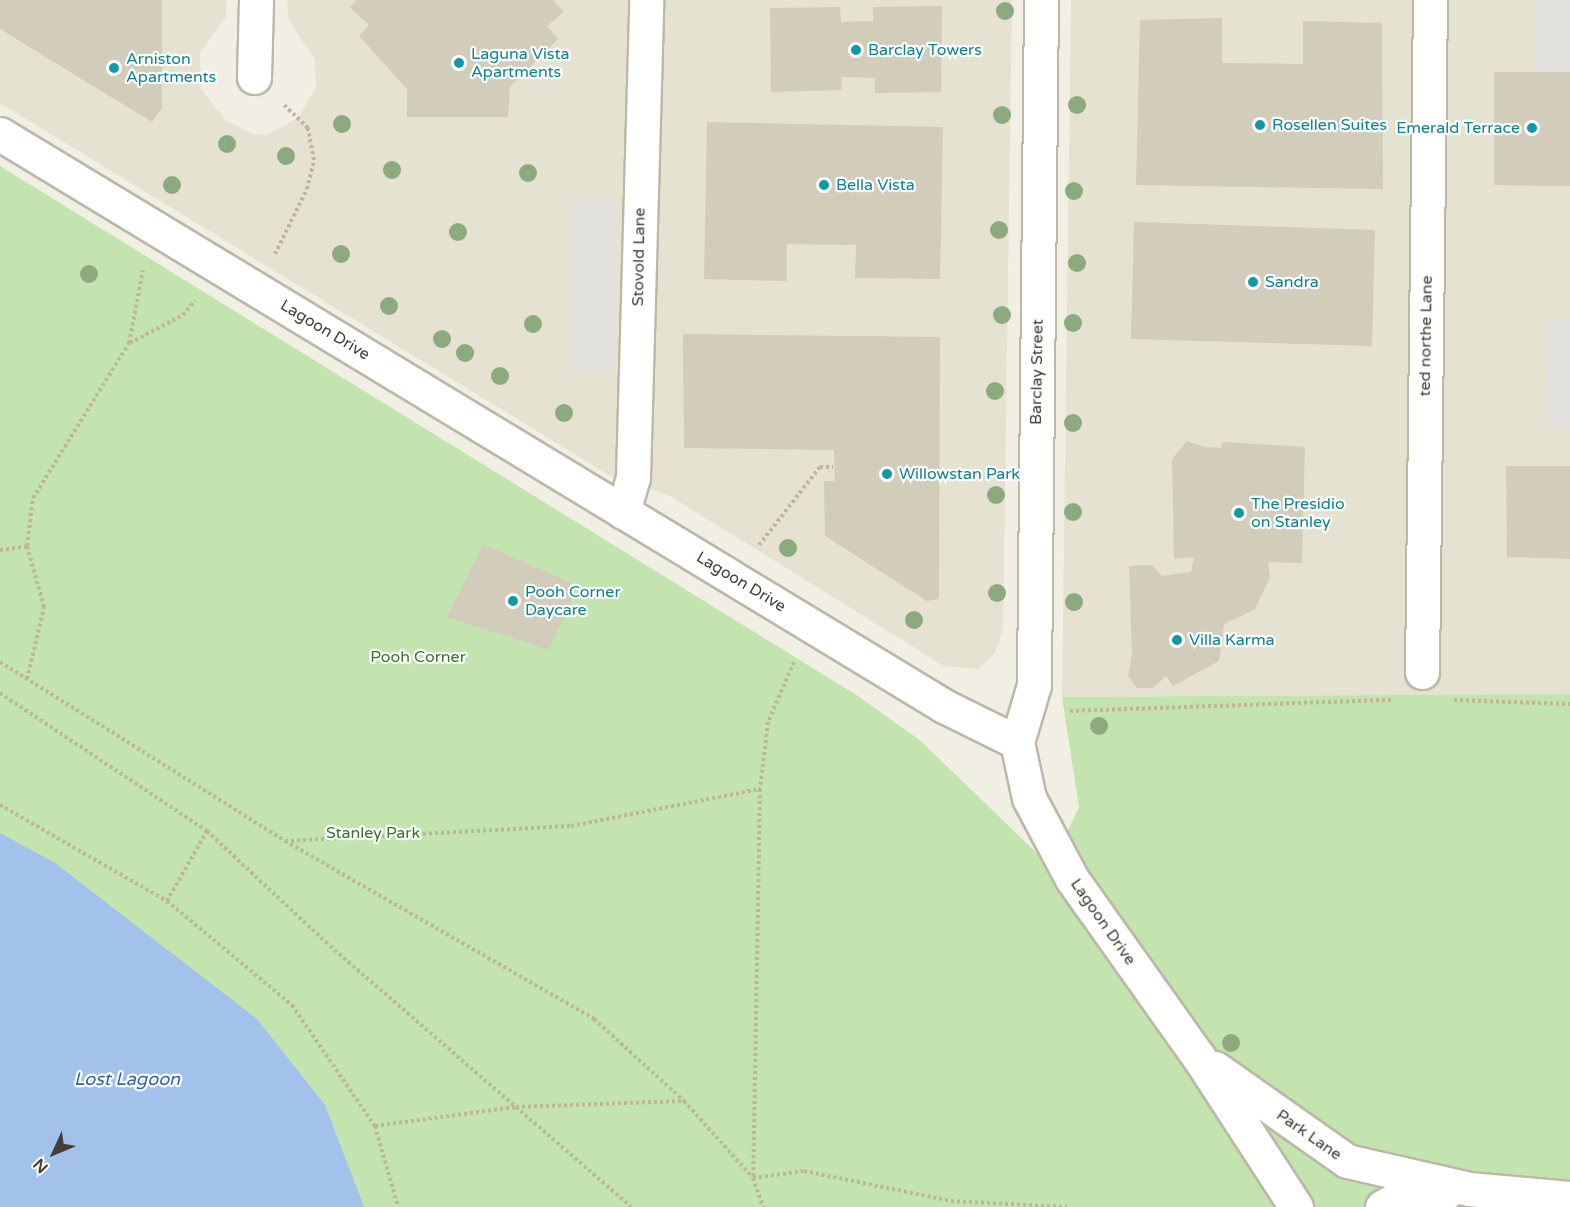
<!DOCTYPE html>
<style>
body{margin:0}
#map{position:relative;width:1570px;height:1207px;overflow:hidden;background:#f1efe4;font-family:"Varela Round",sans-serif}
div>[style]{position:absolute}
.residential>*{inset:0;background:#e5e2d2}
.green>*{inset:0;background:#c3e4ae}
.parking>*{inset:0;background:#e2e0dc}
.water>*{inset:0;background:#a2c2ec}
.building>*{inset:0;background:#d2ccba}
.path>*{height:4px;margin-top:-2px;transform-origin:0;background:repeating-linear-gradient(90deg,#bdb699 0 3px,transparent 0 6px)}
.roads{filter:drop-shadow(2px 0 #bcb8a7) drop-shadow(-2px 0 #bcb8a7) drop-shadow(0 2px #bcb8a7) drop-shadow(0 -2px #bcb8a7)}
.minor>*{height:33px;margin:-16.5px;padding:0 16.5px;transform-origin:16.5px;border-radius:16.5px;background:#fff}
.trees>*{width:18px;height:18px;margin:-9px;border-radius:50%;background:#8caa7e}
.dots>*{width:16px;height:16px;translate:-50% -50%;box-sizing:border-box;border:3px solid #fff;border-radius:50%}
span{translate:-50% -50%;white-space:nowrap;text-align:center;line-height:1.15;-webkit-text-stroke:4.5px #fff;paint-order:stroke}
.culture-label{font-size:16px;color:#0d838f}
.left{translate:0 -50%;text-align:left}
.right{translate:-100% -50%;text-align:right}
.street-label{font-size:16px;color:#433f34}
.park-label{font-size:16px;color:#3a712a}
.water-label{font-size:18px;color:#3365a9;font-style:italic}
.north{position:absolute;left:24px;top:1123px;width:60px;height:60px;-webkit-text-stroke:4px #fff;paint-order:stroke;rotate:226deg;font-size:16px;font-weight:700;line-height:24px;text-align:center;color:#433f34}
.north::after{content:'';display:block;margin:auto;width:21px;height:27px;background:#433f34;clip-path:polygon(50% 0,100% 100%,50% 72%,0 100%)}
</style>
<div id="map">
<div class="residential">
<i style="clip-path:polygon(0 0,227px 0,226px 16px,200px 53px,201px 89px,225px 120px,253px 134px,267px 135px,298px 118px,316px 87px,315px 59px,289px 21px,287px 0,1012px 0,1003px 628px,995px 653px,978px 669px,944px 666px,670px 496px,607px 474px,0 103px)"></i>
<i style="clip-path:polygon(1071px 0,1570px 0,1570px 694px,1062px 697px)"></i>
</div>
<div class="green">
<i style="clip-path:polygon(0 166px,858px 696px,921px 741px,1051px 867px,1079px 807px,1062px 697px,1570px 694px,1570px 1207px,0 1207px)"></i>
</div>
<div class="parking">
<i style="clip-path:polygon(1536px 0,1570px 0,1570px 72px,1535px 71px)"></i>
<i style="clip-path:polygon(570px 200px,616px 200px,614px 371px,569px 370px)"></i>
<i style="clip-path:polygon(1570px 320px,1570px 427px,1548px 428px,1546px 321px)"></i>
</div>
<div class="water">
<i style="clip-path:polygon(0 833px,55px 863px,257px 1019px,325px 1105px,364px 1207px,0 1207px)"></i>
</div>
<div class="building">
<i style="clip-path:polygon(0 0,162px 0,162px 108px,152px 122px,0 29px)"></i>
<i style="clip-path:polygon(357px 0,553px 0,564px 12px,547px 26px,558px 39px,510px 87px,508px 117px,407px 117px,407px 89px,359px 36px,369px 25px,350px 7px)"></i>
<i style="clip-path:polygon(942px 6px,941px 92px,875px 93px,875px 78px,842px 77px,841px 90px,771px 92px,770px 8px,840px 7px,841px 22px,873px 21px,873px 7px)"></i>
<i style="clip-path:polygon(1222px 18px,1222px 63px,1303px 64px,1303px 21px,1382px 23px,1383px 189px,1136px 185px,1140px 20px)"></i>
<i style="clip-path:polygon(1494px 72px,1570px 72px,1570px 186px,1494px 185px)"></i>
<i style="clip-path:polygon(707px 122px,943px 127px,940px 279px,855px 278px,856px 245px,787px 244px,787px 281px,704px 279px)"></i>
<i style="clip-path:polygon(1134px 222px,1375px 230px,1372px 346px,1131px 339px)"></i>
<i style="clip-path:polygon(683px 334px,940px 337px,939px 599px,927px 601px,825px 536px,824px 481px,835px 481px,834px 450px,684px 448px)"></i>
<i style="clip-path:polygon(1187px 441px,1203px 447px,1221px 448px,1223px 442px,1305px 447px,1302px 563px,1268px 562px,1270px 577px,1255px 609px,1224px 624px,1219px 661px,1173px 686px,1166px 676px,1153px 688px,1137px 688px,1128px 676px,1132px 656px,1129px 566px,1152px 565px,1162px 576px,1191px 572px,1194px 557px,1174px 559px,1172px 459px)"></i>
<i style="clip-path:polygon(1506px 466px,1570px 466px,1570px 559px,1507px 557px)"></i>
<i style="clip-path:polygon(483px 544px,578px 586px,549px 650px,447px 617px)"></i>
</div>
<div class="path">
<i style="left:275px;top:254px;width:72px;rotate:-63.8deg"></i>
<i style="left:307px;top:189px;width:30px;rotate:-76deg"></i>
<i style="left:314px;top:160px;width:33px;rotate:-101deg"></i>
<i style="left:308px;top:128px;width:35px;rotate:-136deg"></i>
<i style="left:130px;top:343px;width:60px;rotate:-27.8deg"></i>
<i style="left:183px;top:315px;width:19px;rotate:-51deg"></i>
<i style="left:759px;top:545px;width:99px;rotate:-52deg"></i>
<i style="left:820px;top:467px;width:13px"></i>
<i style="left:0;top:550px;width:27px;rotate:-8deg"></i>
<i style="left:0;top:662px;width:337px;rotate:32.1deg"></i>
<i style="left:285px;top:841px;width:357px;rotate:29.9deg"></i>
<i style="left:594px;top:1019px;width:122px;rotate:42.3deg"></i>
<i style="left:684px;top:1101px;width:103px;rotate:48.1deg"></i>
<i style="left:753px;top:1178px;width:31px;rotate:71deg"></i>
<i style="left:794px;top:662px;width:65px;rotate:113.4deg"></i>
<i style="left:768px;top:722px;width:67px;rotate:96.8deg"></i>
<i style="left:760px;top:789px;width:389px;rotate:91deg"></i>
<i style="left:753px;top:1178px;width:51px;rotate:-7.8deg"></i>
<i style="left:804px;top:1171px;width:150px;rotate:11.5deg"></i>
<i style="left:951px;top:1201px;width:116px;rotate:3deg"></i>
<i style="left:27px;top:679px;width:74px;rotate:-76.7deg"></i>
<i style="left:44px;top:607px;width:63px;rotate:-105.6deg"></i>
<i style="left:27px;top:546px;width:48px;rotate:-82.9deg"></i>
<i style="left:33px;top:498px;width:182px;rotate:-58.2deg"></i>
<i style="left:129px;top:343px;width:74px;rotate:-79.1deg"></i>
<i style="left:0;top:693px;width:249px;rotate:33.7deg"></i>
<i style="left:207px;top:831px;width:168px;rotate:43.1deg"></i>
<i style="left:330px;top:946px;width:398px;rotate:40.9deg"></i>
<i style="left:1454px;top:700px;width:116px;rotate:2deg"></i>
<i style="left:1070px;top:711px;width:322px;rotate:-2deg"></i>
<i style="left:0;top:805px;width:193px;rotate:29.9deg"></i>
<i style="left:167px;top:901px;width:163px;rotate:39.8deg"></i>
<i style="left:292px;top:1005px;width:147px;rotate:55.6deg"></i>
<i style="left:375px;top:1126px;width:84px;rotate:74.1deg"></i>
<i style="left:285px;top:841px;width:286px;rotate:-3deg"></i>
<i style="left:571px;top:826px;width:193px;rotate:-11.1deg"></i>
<i style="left:167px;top:901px;width:81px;rotate:-60.3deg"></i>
<i style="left:375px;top:1126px;width:142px;rotate:-7.7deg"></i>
<i style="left:516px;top:1107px;width:167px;rotate:-2.1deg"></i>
</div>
<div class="roads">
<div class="minor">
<i style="left:1041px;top:0;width:685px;rotate:90.59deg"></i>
<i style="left:1034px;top:685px;width:59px;rotate:106.6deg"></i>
<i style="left:1017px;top:742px;width:57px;rotate:77.9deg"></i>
<i style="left:1029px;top:798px;width:92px;rotate:62deg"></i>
<i style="left:1072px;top:879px;width:217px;rotate:54.6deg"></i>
<i style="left:1198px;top:1056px;width:180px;rotate:57deg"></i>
<i style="left:254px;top:77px;width:77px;rotate:-88.5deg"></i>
<i style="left:0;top:134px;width:1104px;rotate:31.21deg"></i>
<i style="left:944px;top:706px;width:81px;rotate:26.3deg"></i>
<i style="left:623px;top:512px;width:36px;rotate:-74deg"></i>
<i style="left:633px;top:477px;width:477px;rotate:-88.4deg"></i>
<i style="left:1422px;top:672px;width:672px;rotate:-89.32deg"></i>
<i style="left:1215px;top:1068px;width:161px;rotate:35.2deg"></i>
<i style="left:1347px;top:1161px;width:125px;rotate:12.9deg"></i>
<i style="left:1469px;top:1189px;width:101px;rotate:5.1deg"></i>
<i style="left:1382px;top:1207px;width:18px;rotate:-29deg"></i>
<i style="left:1398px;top:1198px;width:49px;rotate:-7deg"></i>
</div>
</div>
<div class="trees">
<i style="left:1005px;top:11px"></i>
<i style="left:1077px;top:105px"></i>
<i style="left:1002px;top:115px"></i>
<i style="left:342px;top:124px"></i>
<i style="left:227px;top:144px"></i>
<i style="left:286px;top:156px"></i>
<i style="left:392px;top:170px"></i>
<i style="left:528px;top:173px"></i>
<i style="left:172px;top:185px"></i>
<i style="left:1074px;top:191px"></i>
<i style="left:999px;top:230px"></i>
<i style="left:458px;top:232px"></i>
<i style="left:341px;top:254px"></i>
<i style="left:1077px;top:263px"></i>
<i style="left:89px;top:274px"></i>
<i style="left:389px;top:306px"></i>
<i style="left:1002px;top:315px"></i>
<i style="left:1073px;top:323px"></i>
<i style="left:533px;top:324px"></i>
<i style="left:442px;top:339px"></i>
<i style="left:465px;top:353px"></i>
<i style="left:500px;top:376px"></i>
<i style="left:995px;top:391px"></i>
<i style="left:564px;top:413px"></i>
<i style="left:1073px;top:423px"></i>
<i style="left:996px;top:495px"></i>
<i style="left:1073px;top:512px"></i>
<i style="left:788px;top:548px"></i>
<i style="left:997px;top:593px"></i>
<i style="left:1074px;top:602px"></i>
<i style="left:914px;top:620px"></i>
<i style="left:1099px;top:726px"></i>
<i style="left:1231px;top:1043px"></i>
</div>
<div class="dots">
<i style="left:856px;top:50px;background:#0f9aa8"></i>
<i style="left:459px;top:63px;background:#0f9aa8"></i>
<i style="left:114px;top:68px;background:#0f9aa8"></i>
<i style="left:1260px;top:125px;background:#0f9aa8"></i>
<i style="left:1532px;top:128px;background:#0f9aa8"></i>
<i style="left:824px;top:185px;background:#0f9aa8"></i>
<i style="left:1253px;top:282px;background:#0f9aa8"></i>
<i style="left:887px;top:474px;background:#0f9aa8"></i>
<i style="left:1239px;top:513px;background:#0f9aa8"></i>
<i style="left:513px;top:601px;background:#0f9aa8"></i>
<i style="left:1177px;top:640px;background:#0f9aa8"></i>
</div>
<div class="culture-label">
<span class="left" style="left:868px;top:50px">Barclay Towers</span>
<span class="left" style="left:471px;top:63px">Laguna Vista<br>Apartments</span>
<span class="left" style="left:126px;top:68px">Arniston<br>Apartments</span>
<span class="left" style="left:1272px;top:125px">Rosellen Suites</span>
<span class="right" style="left:1520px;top:128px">Emerald Terrace</span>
<span class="left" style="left:836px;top:185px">Bella Vista</span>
<span class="left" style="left:1265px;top:282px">Sandra</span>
<span class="left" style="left:899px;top:474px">Willowstan Park</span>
<span class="left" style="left:1251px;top:513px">The Presidio<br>on Stanley</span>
<span class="left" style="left:525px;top:601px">Pooh Corner<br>Daycare</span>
<span class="left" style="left:1189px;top:640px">Villa Karma</span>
</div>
<div class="street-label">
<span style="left:639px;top:257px;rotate:-89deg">Stovold Lane</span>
<span style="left:325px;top:330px;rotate:31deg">Lagoon Drive</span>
<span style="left:1426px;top:336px;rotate:-89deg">ted northe Lane</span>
<span style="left:1037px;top:372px;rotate:-89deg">Barclay Street</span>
<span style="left:741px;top:582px;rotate:31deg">Lagoon Drive</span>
<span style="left:1103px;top:922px;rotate:55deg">Lagoon Drive</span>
<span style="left:1309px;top:1135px;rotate:35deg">Park Lane</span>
</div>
<div class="park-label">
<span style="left:418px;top:657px">Pooh Corner</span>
<span style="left:373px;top:833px">Stanley Park</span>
</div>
<div class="water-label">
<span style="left:127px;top:1079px">Lost Lagoon</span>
</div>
<div class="north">N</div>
</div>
